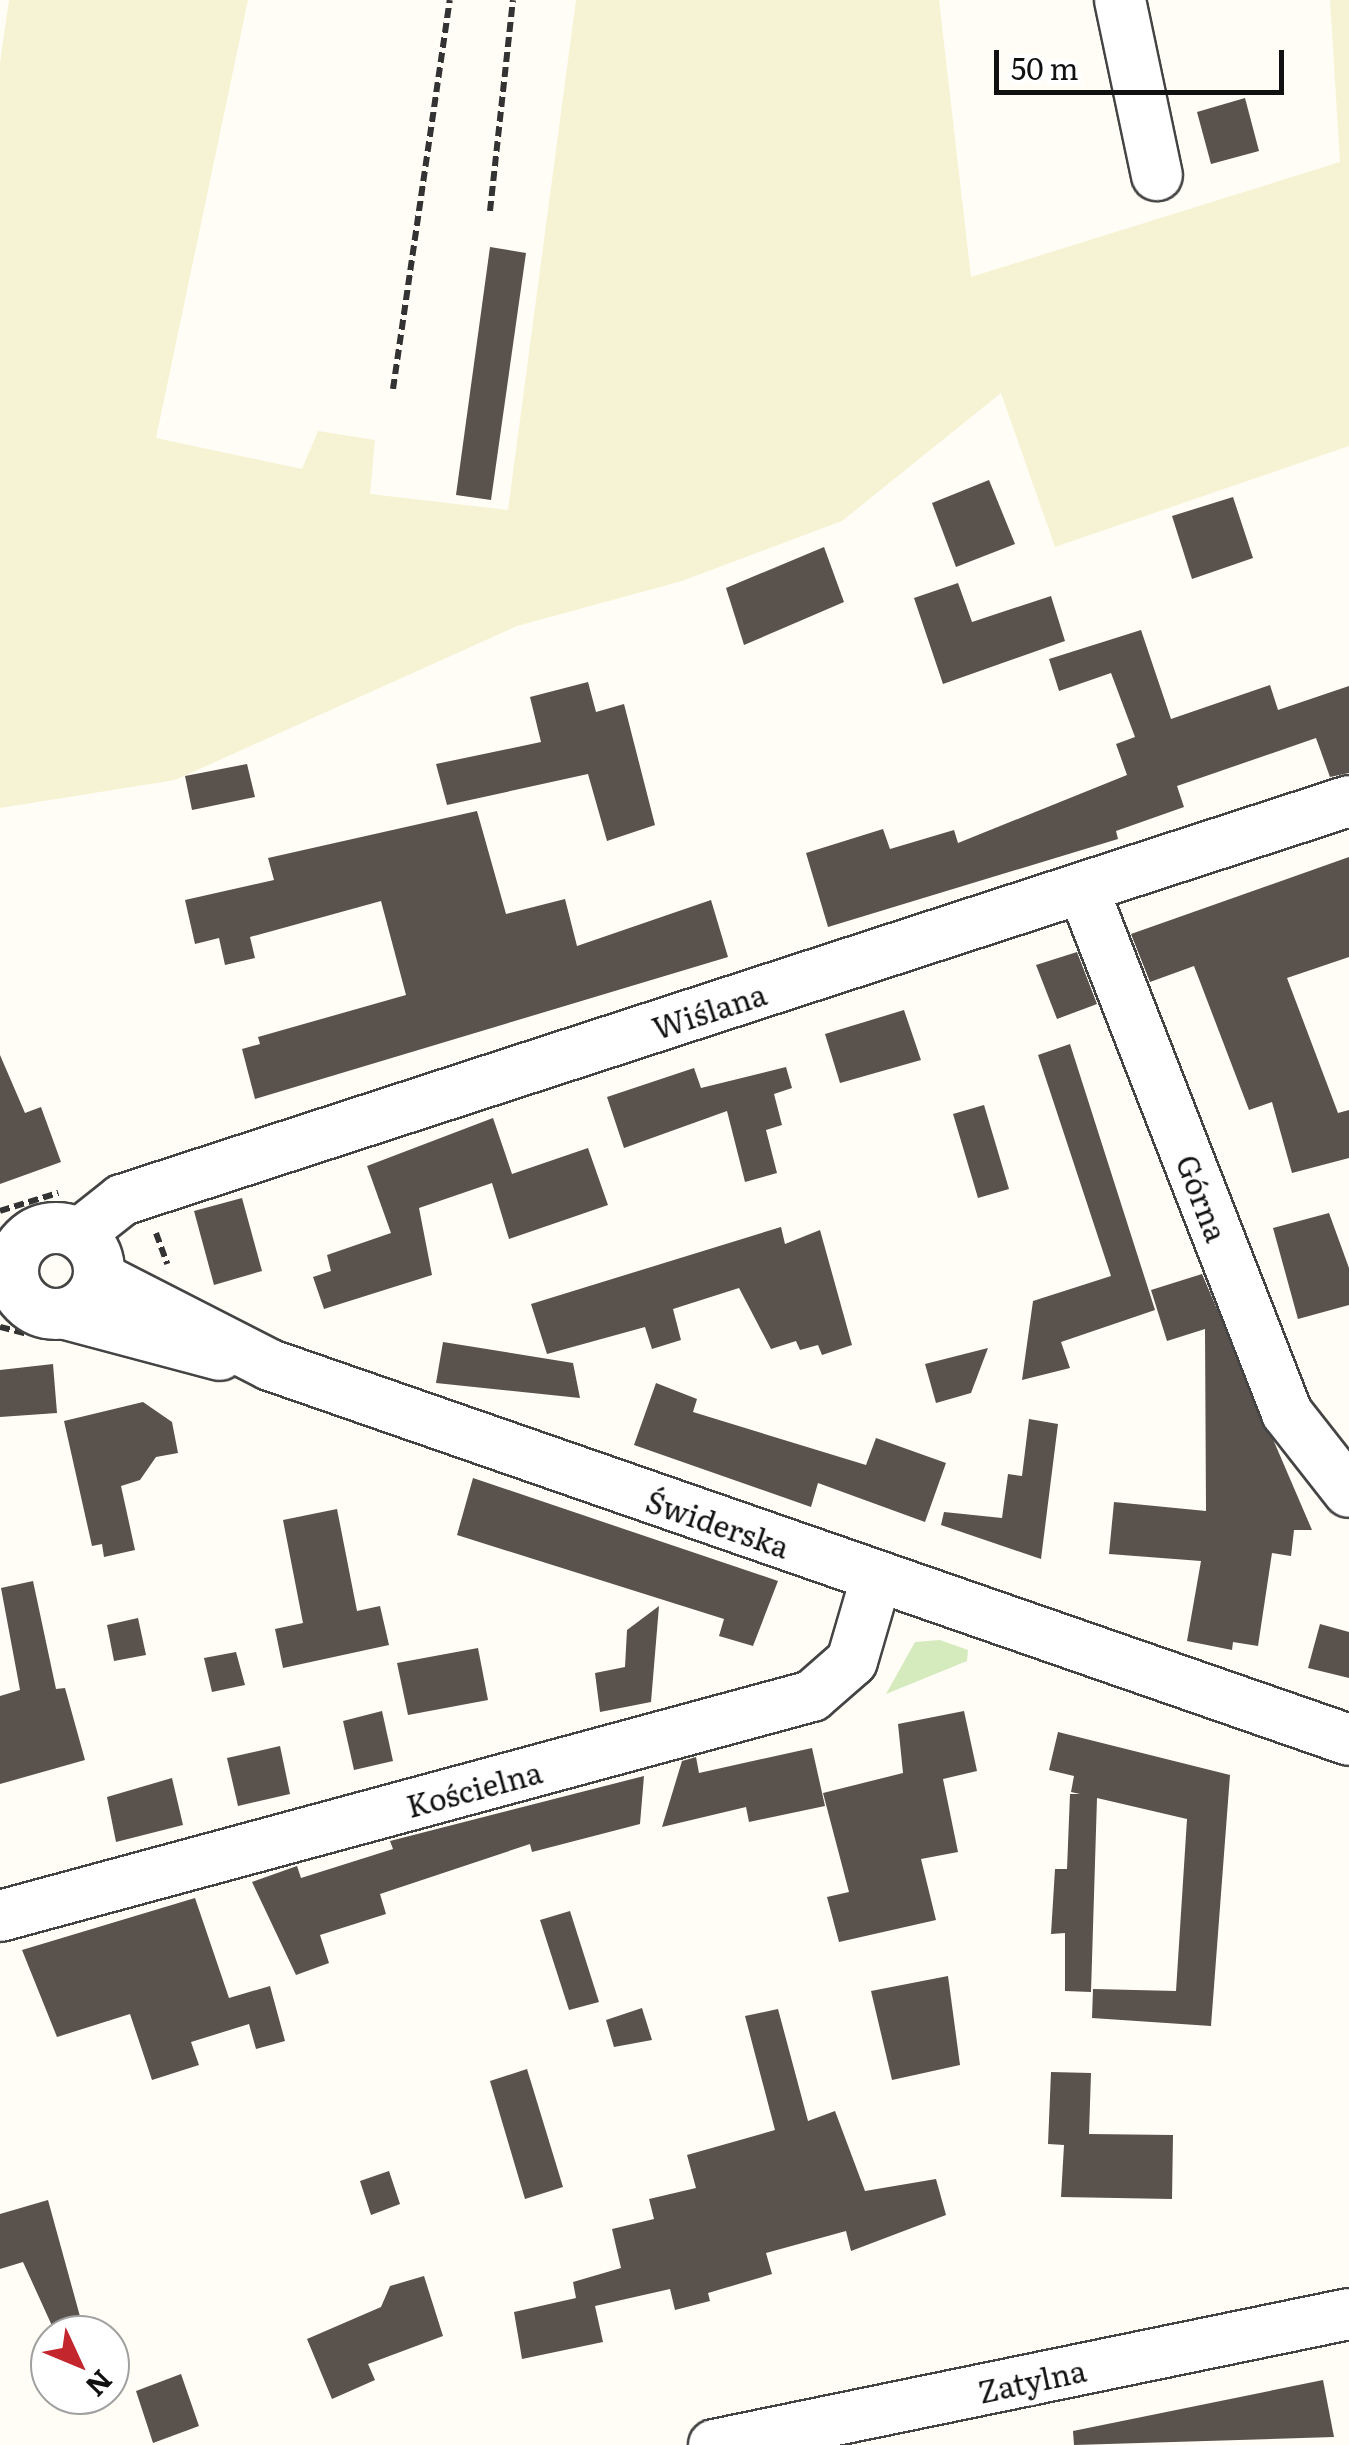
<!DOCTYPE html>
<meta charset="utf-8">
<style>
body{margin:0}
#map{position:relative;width:1349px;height:2445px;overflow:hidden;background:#fffdf5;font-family:Literata,serif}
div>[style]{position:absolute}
.farmland>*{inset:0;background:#f6f3d4}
.green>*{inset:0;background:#d5ebbd}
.building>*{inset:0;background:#5a524d}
.path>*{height:6px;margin-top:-3px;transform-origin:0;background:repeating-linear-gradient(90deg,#333 0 10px,transparent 0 15px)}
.roads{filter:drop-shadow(2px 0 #444) drop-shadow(-2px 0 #444) drop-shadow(0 2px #444) drop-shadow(0 -2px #444)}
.minor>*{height:50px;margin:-25px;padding:0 25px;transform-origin:25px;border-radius:25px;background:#fff}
.minor>.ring{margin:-25px;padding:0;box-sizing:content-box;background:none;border:50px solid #fff;border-radius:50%}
span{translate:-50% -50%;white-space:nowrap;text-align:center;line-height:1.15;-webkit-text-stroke:10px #fff;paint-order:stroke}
.street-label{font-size:30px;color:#111}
.north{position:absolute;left:30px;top:2315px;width:100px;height:100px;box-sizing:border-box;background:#fff;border:2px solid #a0a0a0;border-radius:50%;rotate:134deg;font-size:28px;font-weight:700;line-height:40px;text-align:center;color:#111}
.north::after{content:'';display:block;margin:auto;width:35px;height:45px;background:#c4262e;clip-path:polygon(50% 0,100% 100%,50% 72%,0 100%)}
.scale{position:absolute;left:994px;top:50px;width:290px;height:45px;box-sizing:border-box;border:5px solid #111;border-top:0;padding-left:12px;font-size:30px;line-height:35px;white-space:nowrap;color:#111;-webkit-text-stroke:8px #fff;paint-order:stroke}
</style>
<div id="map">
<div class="farmland">
<i style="clip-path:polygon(9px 0,248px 0,156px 438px,302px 469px,318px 431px,375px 440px,370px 494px,508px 510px,576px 0,939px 0,971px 277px,1340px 162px,1330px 0,1349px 0,1349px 446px,1055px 547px,1001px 393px,842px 521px,682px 581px,517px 626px,175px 780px,0 808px,0 63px)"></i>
</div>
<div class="green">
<i style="clip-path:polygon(940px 1640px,968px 1650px,967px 1661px,886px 1694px,915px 1642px)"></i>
</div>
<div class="building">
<i style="clip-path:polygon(1245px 98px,1259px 151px,1211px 164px,1197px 112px)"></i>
<i style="clip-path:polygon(490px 247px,526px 253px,491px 500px,456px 495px)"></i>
<i style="clip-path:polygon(989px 480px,1015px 544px,956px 567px,932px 503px)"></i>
<i style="clip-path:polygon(1233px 497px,1253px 558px,1192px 579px,1172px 516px)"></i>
<i style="clip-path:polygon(824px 547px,844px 602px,744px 645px,726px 588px)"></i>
<i style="clip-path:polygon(958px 583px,972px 622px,1051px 596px,1065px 641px,943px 684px,914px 598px)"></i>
<i style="clip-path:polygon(1141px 630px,1171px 719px,1270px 685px,1278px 710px,1349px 686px,1349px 773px,1330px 777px,1316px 738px,1177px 786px,1184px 807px,1116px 831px,1118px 839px,828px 927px,806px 853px,883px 829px,890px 849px,954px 830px,958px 843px,1127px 775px,1116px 744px,1135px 737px,1111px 673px,1059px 691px,1049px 659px)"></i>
<i style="clip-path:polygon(588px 682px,596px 712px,624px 704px,655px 825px,607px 841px,588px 774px,447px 805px,436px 764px,541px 742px,530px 697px)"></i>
<i style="clip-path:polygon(247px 764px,255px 797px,192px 810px,185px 776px)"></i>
<i style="clip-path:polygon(477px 811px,506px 914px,565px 899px,577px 946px,711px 900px,728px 957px,255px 1099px,242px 1049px,260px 1044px,258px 1037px,406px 995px,381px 901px,250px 937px,255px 958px,225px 965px,219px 938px,195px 944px,185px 900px,274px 880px,268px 858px)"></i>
<i style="clip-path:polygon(1349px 857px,1349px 957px,1287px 978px,1338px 1113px,1349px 1110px,1349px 1158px,1292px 1173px,1272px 1102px,1249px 1110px,1194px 966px,1150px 982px,1131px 934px)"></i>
<i style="clip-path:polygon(1077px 952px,1097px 1004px,1057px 1019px,1036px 965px)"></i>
<i style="clip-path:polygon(904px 1010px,921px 1060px,840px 1083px,825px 1034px)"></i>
<i style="clip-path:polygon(1070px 1044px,1155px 1310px,1061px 1342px,1070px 1368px,1022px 1380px,1033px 1301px,1111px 1276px,1038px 1055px)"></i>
<i style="clip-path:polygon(0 1055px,25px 1113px,41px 1107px,61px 1162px,0 1184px)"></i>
<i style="clip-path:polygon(786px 1067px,792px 1088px,774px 1094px,782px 1125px,766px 1130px,777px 1173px,745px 1182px,727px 1111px,624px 1148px,607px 1097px,694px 1068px,701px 1088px)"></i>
<i style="clip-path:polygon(984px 1105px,1009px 1189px,978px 1198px,953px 1114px)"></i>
<i style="clip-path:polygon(493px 1118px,512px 1174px,588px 1148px,608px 1205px,509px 1239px,492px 1183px,419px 1208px,432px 1275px,324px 1309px,313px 1277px,331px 1271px,327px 1255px,391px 1233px,367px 1166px)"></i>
<i style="clip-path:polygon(242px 1198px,262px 1271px,214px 1285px,194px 1211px)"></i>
<i style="clip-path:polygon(1329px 1213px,1349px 1268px,1349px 1305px,1298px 1319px,1273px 1228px)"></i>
<i style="clip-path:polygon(781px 1227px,785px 1244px,820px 1230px,852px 1345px,822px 1355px,818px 1345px,800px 1350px,796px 1341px,771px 1349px,739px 1288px,673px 1309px,681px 1340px,652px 1349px,645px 1327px,547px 1354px,531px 1304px)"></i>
<i style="clip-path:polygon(1202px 1274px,1312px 1530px,1294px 1530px,1291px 1556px,1272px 1553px,1258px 1646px,1233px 1642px,1232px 1650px,1187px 1641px,1201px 1561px,1109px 1554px,1114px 1502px,1206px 1511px,1205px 1329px,1167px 1341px,1151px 1290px)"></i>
<i style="clip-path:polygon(443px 1342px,573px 1363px,580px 1398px,436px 1383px)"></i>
<i style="clip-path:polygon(988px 1348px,971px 1393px,936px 1403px,925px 1364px)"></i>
<i style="clip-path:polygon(53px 1364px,57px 1413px,0 1417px,0 1370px)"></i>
<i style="clip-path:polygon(656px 1383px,697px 1399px,693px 1412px,866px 1465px,876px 1438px,946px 1463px,925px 1522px,818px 1483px,811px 1507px,634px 1445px)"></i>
<i style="clip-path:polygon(143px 1402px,172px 1422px,178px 1453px,156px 1457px,140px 1480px,121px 1486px,135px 1550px,104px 1557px,102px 1544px,92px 1546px,64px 1421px)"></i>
<i style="clip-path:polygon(1029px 1419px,1058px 1424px,1041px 1559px,941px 1525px,944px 1512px,1002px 1518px,1008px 1474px,1022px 1476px)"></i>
<i style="clip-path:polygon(473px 1478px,778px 1581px,753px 1646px,719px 1636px,724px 1619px,457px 1535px)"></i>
<i style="clip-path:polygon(337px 1509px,357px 1611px,380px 1606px,389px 1645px,283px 1668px,275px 1629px,303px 1623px,283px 1520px)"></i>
<i style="clip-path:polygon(33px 1581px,56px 1689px,65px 1688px,85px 1760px,0 1784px,0 1696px,20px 1690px,1px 1588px)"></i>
<i style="clip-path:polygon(659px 1606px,651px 1702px,600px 1712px,595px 1673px,625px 1667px,627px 1630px)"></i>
<i style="clip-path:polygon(138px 1618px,146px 1655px,114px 1661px,107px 1625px)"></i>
<i style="clip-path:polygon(1320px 1624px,1349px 1632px,1349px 1678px,1308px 1668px)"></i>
<i style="clip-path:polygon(478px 1648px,488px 1700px,408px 1715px,397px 1663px)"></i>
<i style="clip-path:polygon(236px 1652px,245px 1685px,212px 1692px,204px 1658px)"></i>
<i style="clip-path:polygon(382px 1711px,393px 1761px,354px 1770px,343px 1721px)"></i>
<i style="clip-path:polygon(964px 1711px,977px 1771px,943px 1779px,958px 1852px,921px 1859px,936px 1920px,839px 1942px,827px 1897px,849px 1892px,823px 1793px,903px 1773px,898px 1724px)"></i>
<i style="clip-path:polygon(1058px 1732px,1230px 1775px,1211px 2026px,1092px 2018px,1093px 1989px,1176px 1991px,1187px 1819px,1097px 1798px,1091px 1992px,1065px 1991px,1065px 1933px,1051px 1934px,1055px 1869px,1067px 1869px,1070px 1794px,1080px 1794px,1071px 1792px,1074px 1776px,1049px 1770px)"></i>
<i style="clip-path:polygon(280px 1746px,290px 1794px,238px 1806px,227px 1758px)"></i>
<i style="clip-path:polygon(812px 1748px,825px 1806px,749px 1822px,746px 1807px,662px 1827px,682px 1761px,696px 1757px,699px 1773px)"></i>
<i style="clip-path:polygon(644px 1776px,640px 1824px,532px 1852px,530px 1844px,380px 1894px,386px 1914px,320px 1935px,329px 1963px,296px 1975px,252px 1882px,297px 1866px,301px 1878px,393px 1849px,390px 1841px)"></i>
<i style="clip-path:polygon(172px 1778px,183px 1825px,116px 1842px,107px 1797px)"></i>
<i style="clip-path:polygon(195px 1898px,229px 1998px,270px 1986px,285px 2041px,256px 2049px,249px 2024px,191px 2042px,199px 2065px,152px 2080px,130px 2014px,57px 2037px,22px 1950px)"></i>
<i style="clip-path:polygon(570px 1911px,599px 2002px,569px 2010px,540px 1920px)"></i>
<i style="clip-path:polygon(948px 1976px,960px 2065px,892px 2080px,871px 1991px)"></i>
<i style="clip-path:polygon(642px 2008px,652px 2040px,614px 2047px,606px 2020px)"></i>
<i style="clip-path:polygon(778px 2009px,808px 2121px,835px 2111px,865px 2191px,936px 2179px,946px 2215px,851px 2251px,846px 2231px,766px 2253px,772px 2274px,708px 2293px,710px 2301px,675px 2310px,670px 2289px,595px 2306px,603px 2342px,522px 2359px,514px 2312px,576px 2298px,573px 2282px,621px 2268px,612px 2229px,654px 2219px,649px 2199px,696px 2188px,687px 2155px,775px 2130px,745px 2016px)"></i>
<i style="clip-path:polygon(527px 2069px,563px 2187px,525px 2199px,490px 2081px)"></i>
<i style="clip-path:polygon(1051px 2072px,1091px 2073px,1089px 2134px,1173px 2135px,1172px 2199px,1061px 2197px,1064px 2145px,1048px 2144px)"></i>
<i style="clip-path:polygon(389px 2171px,400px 2204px,371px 2215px,360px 2181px)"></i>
<i style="clip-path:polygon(48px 2200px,81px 2320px,53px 2328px,23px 2262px,0 2269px,0 2214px)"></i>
<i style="clip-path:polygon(424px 2276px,443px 2336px,368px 2364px,375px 2380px,332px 2399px,307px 2339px,381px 2307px,390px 2286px)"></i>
<i style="clip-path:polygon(181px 2374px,199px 2426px,153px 2443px,136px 2391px)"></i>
<i style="clip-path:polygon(1323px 2380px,1334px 2437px,1074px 2445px,1073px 2431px)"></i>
</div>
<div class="path">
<i style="left:490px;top:211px;width:212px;rotate:-83.8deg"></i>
<i style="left:393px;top:389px;width:393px;rotate:-81.7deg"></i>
<i style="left:0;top:1211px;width:61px;rotate:-17.2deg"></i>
<i style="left:156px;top:1233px;width:33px;rotate:70deg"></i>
<i style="left:0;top:1327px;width:29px;rotate:14deg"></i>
</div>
<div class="roads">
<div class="minor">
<i style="left:1120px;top:0;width:179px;rotate:78.1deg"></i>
<i style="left:1083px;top:889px;width:562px;rotate:68.73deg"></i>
<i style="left:1287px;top:1413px;width:100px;rotate:51.9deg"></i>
<i class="ring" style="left:13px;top:1228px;width:36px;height:36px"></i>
<i style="left:79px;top:1234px;width:55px;rotate:-38.3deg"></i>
<i style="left:122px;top:1200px;width:1290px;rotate:-18.01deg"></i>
<i style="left:100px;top:1278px;width:191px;rotate:27.1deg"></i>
<i style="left:270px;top:1365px;width:1142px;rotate:19.16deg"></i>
<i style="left:66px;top:1314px;width:159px;rotate:14.9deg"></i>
<i style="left:0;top:1916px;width:841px;rotate:-15.16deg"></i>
<i style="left:812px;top:1696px;width:53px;rotate:-41.2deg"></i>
<i style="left:852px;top:1661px;width:85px;rotate:-73.7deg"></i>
<i style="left:714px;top:2445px;width:648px;rotate:-11.66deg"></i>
</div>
</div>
<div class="street-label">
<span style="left:709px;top:1010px;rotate:-18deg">Wiślana</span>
<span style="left:1203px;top:1198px;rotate:69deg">Górna</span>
<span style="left:718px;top:1523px;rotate:19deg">Świderska</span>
<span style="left:474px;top:1788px;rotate:-15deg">Kościelna</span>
<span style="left:1032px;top:2380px;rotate:-12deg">Zatylna</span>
</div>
<div class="north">N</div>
<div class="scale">50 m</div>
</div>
